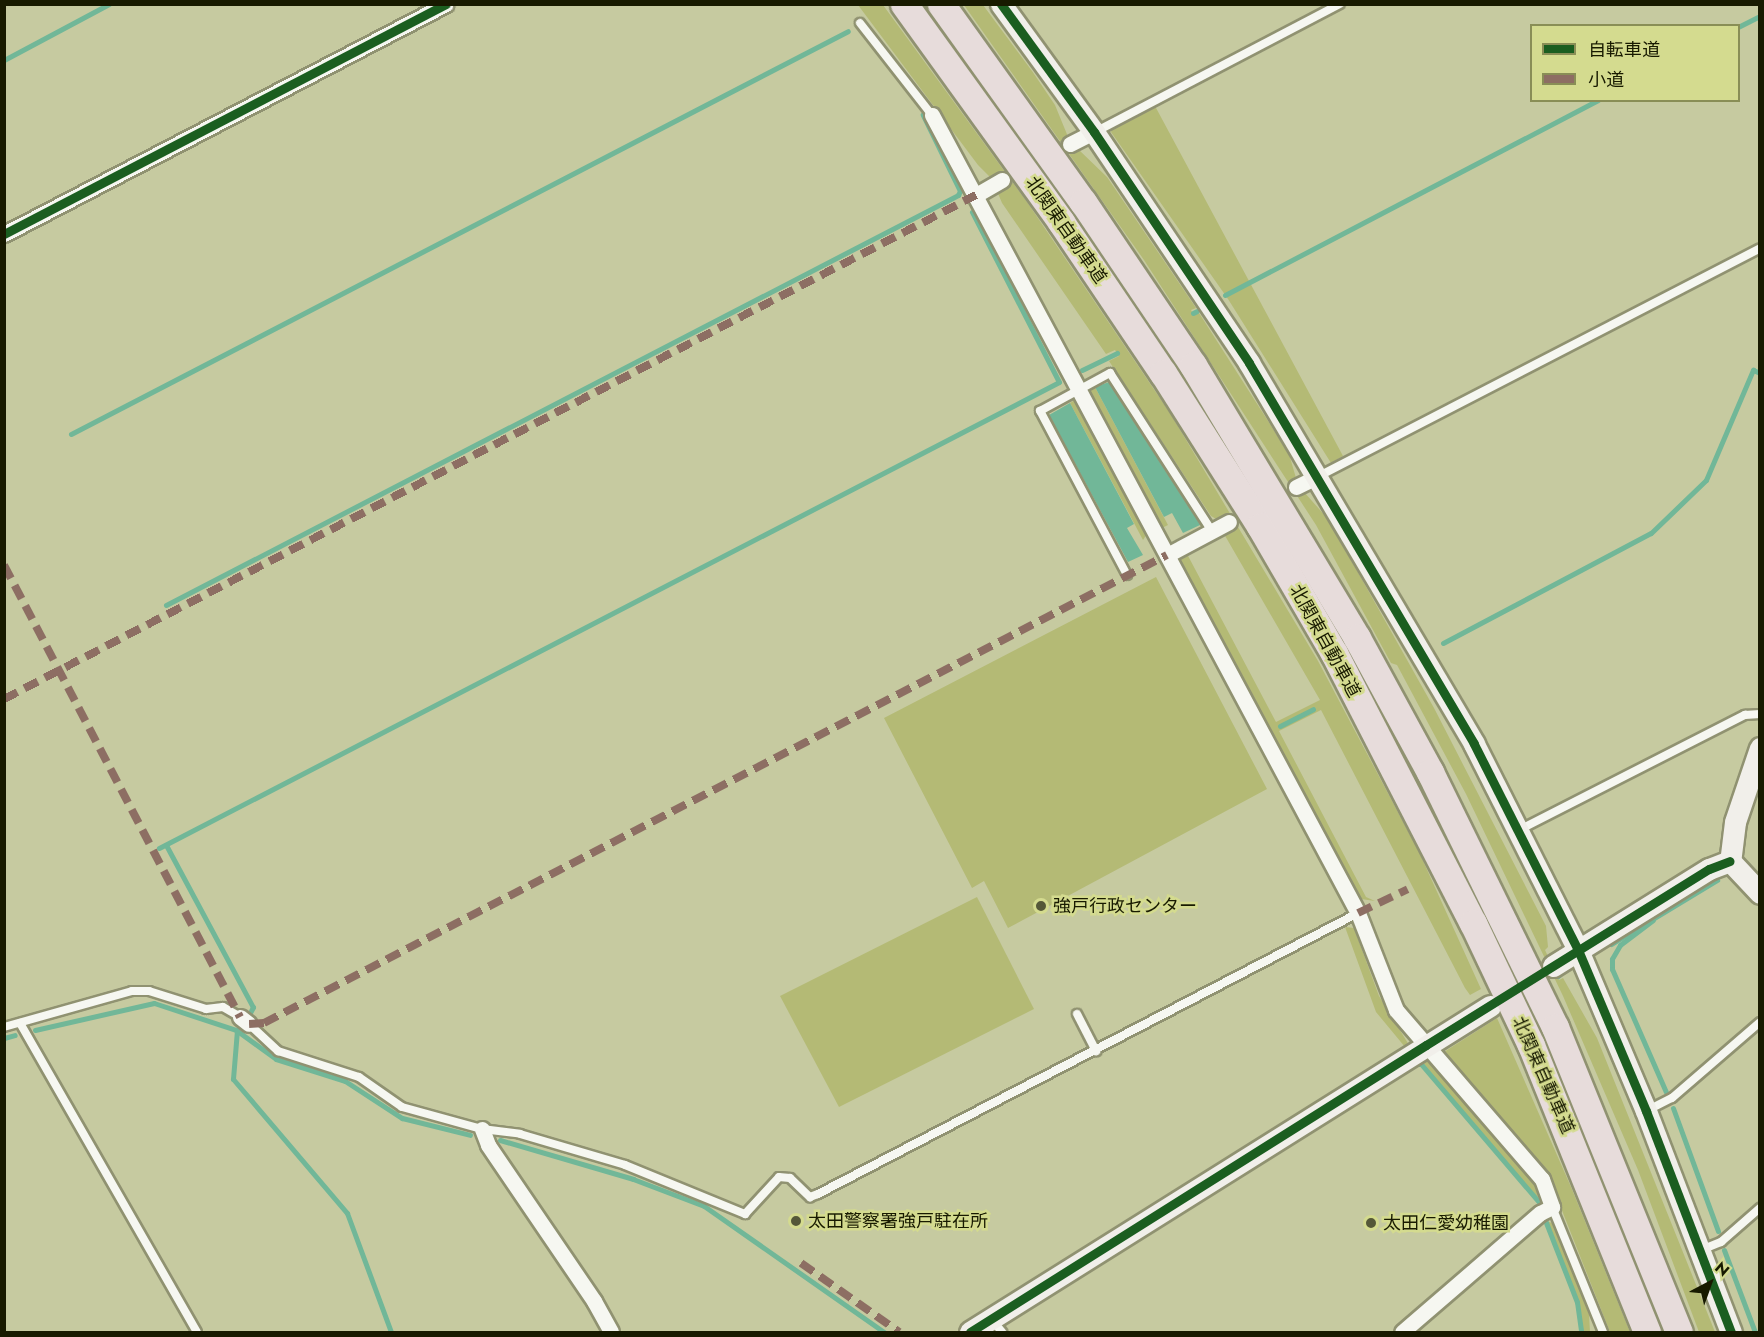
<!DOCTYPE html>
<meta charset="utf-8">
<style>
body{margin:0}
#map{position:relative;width:1764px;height:1337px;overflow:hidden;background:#c6caa0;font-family:Jost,"Noto Sans JP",sans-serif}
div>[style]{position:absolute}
.green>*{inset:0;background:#b4ba75}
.water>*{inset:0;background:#71b798}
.stream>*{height:5px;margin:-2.5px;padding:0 2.5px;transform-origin:2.5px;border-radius:2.5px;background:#71b798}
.street-tunnel>*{height:15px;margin-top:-7.5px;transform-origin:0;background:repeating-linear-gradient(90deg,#a3a780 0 15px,transparent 0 23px)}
.roads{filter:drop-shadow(2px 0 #909271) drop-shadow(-2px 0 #909271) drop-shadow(0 2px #909271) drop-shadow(0 -2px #909271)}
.lane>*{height:8px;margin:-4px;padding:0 4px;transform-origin:4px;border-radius:4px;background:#f6f7f1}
.street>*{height:15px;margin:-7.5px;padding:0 7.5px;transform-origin:7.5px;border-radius:7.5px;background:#f6f7f1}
.secondary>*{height:21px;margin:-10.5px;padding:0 10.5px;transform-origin:10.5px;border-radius:10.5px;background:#f1efea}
.highway>*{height:27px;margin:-13.5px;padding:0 13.5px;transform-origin:13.5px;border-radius:13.5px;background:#e7dcdb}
.quiet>*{height:8px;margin-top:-4px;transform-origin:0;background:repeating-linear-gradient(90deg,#8d6e63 0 15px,transparent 0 23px)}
.cycleway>*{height:9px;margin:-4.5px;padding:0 4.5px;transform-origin:4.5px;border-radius:4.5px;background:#1b5e20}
.dots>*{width:16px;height:16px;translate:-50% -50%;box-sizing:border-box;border:3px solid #d4db8f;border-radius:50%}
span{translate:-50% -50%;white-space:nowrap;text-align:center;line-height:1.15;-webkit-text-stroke:5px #d4db8f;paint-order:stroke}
.street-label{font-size:18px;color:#181a00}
.poi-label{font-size:18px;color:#181a00}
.left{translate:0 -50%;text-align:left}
.frame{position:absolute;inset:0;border:6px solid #181a00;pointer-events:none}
.legend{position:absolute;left:1530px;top:24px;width:210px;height:78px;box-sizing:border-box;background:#d4db8f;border:2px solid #898e56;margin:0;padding:8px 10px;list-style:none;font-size:18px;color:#181a00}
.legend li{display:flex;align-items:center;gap:12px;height:30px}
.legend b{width:30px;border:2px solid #898e56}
.north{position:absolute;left:1680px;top:1253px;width:60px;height:60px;-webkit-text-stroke:4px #d4db8f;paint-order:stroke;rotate:41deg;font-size:16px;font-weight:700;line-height:24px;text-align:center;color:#181a00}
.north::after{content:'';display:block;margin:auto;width:21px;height:27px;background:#181a00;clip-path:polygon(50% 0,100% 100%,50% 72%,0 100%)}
</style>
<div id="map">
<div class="green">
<i style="clip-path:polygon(858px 5px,883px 5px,1027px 202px,1170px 413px,1318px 661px,1419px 852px,1481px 989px,1470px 995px,1465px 988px,1321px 710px,1279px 731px,1366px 897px,1375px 901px,1361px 899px,1179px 559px,1186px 552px,1276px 722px,1320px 700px,1224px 534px,1233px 529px,1226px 516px,1218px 520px,1211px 516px,1109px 361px,1119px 356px,1115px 350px,1106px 354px,1002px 203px,997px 191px,999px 174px,990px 177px,978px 165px)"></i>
<i style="clip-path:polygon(964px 5px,983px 5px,1032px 71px,1055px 105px,1073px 149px,1078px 149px,1107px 177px,1196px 308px,1191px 310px,1194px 315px,1199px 313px,1289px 454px,1296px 478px,1292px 480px,1299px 493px,1304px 492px,1328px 519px,1434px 708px,1546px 926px,1548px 947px,1545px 950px,1559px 980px,1563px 978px,1597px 1038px,1715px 1332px,1699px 1332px,1638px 1170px,1563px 996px,1466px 794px,1397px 665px,1391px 663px,1316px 525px,1144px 260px)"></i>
<i style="clip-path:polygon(1155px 106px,1343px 456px,1331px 463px,1228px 299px,1111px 132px,1114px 125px)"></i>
<i style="clip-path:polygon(1095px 387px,1168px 525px,1162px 528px,1089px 390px)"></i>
<i style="clip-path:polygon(1075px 400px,1147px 534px,1143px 540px,1070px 403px)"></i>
<i style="clip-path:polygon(1156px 577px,1267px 789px,1008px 928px,984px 881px,972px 888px,884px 718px)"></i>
<i style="clip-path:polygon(977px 897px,1034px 1009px,839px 1107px,780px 996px)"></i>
<i style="clip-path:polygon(1345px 927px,1354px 928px,1379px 996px,1409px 1045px,1405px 1047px,1376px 1012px)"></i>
<i style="clip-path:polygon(1497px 1018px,1571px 1187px,1630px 1332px,1610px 1332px,1546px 1170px,1444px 1052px)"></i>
<i style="clip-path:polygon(1427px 1060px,1540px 1189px,1539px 1202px,1421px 1064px)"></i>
<i style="clip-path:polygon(1545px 1220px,1554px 1224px,1589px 1314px,1590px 1332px,1581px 1332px,1577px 1302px)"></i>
</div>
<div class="water">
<i style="clip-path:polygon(1109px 382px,1200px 524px,1200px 525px,1183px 533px,1172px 513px,1164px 517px,1095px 387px)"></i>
<i style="clip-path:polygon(1070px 403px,1134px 524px,1127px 528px,1143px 555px,1128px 562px,1049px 415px)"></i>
</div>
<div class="stream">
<i style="left:1738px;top:27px;width:25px;rotate:-27deg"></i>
<i style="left:4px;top:60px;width:119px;rotate:-28.1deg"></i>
<i style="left:1225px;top:295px;width:421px;rotate:-27.6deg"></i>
<i style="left:1193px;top:313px;width:4px;rotate:-27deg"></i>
<i style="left:1082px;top:370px;width:39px;rotate:-26deg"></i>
<i style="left:71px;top:434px;width:875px;rotate:-27.41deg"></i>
<i style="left:166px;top:605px;width:892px;rotate:-27.37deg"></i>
<i style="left:958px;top:195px;width:4px;rotate:-63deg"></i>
<i style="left:960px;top:191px;width:85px;rotate:-116deg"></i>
<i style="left:1443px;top:643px;width:235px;rotate:-27.9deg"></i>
<i style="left:1651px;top:533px;width:76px;rotate:-43.9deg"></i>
<i style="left:1706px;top:480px;width:120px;rotate:-66.9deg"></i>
<i style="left:1753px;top:370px;width:8px;rotate:23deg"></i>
<i style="left:1280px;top:726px;width:37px;rotate:-27deg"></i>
<i style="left:166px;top:845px;width:184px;rotate:61.8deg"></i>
<i style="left:253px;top:1007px;width:7px;rotate:117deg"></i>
<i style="left:159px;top:848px;width:1013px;rotate:-27.37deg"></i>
<i style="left:1059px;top:382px;width:191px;rotate:-117.1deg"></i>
<i style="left:1653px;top:920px;width:41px;rotate:142.9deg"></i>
<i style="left:1620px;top:945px;width:16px;rotate:120deg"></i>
<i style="left:1612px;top:959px;width:10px;rotate:90deg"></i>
<i style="left:1612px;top:969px;width:134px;rotate:66.3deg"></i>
<i style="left:1611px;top:944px;width:124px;rotate:-31.1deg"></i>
<i style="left:1558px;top:976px;width:3px;rotate:-45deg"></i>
<i style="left:35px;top:1030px;width:122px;rotate:-12.8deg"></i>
<i style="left:154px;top:1003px;width:86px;rotate:18.2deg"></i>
<i style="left:236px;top:1030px;width:49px;rotate:35.9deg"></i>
<i style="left:276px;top:1059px;width:72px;rotate:17.7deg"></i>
<i style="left:345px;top:1081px;width:68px;rotate:33deg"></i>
<i style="left:402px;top:1118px;width:70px;rotate:14deg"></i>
<i style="left:237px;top:1030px;width:49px;rotate:94.7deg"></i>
<i style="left:233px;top:1079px;width:176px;rotate:49.6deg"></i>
<i style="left:347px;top:1213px;width:127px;rotate:69.7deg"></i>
<i style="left:4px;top:1038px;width:11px;rotate:-15deg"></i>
<i style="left:1415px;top:1064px;width:6px"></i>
<i style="left:1421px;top:1064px;width:182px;rotate:49.5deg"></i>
<i style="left:1673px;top:1108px;width:131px;rotate:69.9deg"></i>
<i style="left:500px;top:1140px;width:139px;rotate:16.3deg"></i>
<i style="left:633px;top:1179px;width:76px;rotate:20.8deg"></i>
<i style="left:704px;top:1206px;width:220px;rotate:35deg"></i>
<i style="left:1545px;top:1220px;width:88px;rotate:68.7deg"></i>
<i style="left:1577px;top:1302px;width:30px;rotate:82deg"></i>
<i style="left:1724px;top:1250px;width:88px;rotate:69.3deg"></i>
</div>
<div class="street-tunnel">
<i style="left:1002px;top:180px;width:77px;rotate:-27.9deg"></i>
</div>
<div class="roads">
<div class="lane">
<i style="left:860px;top:23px;width:117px;rotate:52deg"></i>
<i style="left:1095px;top:132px;width:276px;rotate:-27.6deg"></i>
<i style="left:1319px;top:476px;width:496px;rotate:-27.3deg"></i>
<i style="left:1127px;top:575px;width:186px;rotate:-117.9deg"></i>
<i style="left:1040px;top:411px;width:80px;rotate:-28.5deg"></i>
<i style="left:1110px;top:373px;width:188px;rotate:57.2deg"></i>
<i style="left:1519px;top:830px;width:254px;rotate:-27deg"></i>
<i style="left:1745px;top:715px;width:15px;rotate:-4deg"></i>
<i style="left:1077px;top:1014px;width:42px;rotate:62.8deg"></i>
<i style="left:20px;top:1023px;width:356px;rotate:60.2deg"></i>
<i style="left:249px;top:1024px;width:40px;rotate:43deg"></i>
<i style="left:278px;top:1051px;width:85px;rotate:17.8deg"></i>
<i style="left:359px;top:1077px;width:52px;rotate:34.9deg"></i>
<i style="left:402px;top:1107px;width:83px;rotate:15.4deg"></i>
<i style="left:482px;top:1129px;width:38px;rotate:7deg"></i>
<i style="left:520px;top:1134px;width:109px;rotate:16.4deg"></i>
<i style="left:625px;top:1165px;width:130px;rotate:22.2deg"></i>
<i style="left:745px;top:1214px;width:50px;rotate:-47.4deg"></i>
<i style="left:779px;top:1177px;width:11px;rotate:5deg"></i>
<i style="left:790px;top:1178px;width:28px;rotate:44deg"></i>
<i style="left:810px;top:1197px;width:9px;rotate:-21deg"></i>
<i style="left:818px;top:1194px;width:609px;rotate:-27.49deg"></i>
<i style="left:4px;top:1027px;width:133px;rotate:-15.7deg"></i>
<i style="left:132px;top:991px;width:17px"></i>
<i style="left:149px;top:991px;width:60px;rotate:17.5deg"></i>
<i style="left:206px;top:1009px;width:17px;rotate:-7deg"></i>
<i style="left:223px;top:1007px;width:20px;rotate:30deg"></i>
<i style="left:1648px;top:1110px;width:27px;rotate:-27deg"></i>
<i style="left:1672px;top:1098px;width:116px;rotate:-40.8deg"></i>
<i style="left:1552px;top:1207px;width:135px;rotate:67.8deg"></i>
<i style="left:1701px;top:1250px;width:22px;rotate:-22deg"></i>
<i style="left:1721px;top:1242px;width:52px;rotate:-41.1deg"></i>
<i style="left:992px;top:1320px;width:16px;rotate:50deg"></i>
</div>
<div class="street">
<i style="left:932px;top:115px;width:905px;rotate:61.91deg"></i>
<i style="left:1358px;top:913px;width:104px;rotate:68.6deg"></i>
<i style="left:1396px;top:1010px;width:223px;rotate:49.2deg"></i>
<i style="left:1542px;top:1179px;width:30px;rotate:70deg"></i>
<i style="left:1552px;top:1207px;width:13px;rotate:153deg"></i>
<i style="left:1540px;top:1213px;width:182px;rotate:139.2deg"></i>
<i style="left:1070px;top:144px;width:27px;rotate:-27deg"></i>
<i style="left:976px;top:195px;width:30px;rotate:-30deg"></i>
<i style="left:4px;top:234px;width:498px;rotate:-27.5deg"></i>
<i style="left:1296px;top:487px;width:25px;rotate:-26deg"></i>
<i style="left:1167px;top:555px;width:70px;rotate:-28deg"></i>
<i style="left:240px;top:1017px;width:11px;rotate:38deg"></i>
<i style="left:482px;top:1129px;width:17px;rotate:69deg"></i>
<i style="left:488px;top:1145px;width:189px;rotate:55.8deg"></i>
<i style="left:594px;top:1301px;width:35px;rotate:61deg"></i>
</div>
<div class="secondary">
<i style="left:1001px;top:4px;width:158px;rotate:54deg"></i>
<i style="left:1094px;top:132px;width:278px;rotate:56.1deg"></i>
<i style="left:1249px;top:363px;width:442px;rotate:59.4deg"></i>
<i style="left:1474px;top:744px;width:231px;rotate:63.2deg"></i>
<i style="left:1578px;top:950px;width:175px;rotate:67.1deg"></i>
<i style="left:1646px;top:1111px;width:237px;rotate:69deg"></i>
<i style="left:1760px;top:748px;width:78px;rotate:108.7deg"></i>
<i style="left:1735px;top:822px;width:39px;rotate:97deg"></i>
<i style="left:1730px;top:861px;width:44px;rotate:46.8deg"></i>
<i style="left:1553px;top:966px;width:184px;rotate:-31.9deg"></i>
<i style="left:1709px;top:869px;width:22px;rotate:-21deg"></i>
<i style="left:970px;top:1332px;width:614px;rotate:-32.08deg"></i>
</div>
<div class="highway">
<i style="left:904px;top:4px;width:269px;rotate:54.2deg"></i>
<i style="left:1061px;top:222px;width:182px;rotate:56deg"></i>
<i style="left:1163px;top:373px;width:181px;rotate:57.6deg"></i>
<i style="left:1260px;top:526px;width:147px;rotate:59.8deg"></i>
<i style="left:1334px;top:653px;width:304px;rotate:62.8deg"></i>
<i style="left:1473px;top:923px;width:135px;rotate:64.6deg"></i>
<i style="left:1531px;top:1045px;width:310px;rotate:68deg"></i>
<i style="left:941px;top:4px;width:244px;rotate:54.4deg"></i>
<i style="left:1083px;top:202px;width:197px;rotate:56deg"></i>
<i style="left:1193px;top:365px;width:318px;rotate:59deg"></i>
<i style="left:1357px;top:638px;width:153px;rotate:61.4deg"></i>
<i style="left:1430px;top:772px;width:284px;rotate:63.9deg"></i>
<i style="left:1555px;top:1027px;width:329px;rotate:67.9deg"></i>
</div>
</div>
<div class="quiet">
<i style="left:4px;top:565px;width:510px;rotate:62.43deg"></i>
<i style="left:4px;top:699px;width:1095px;rotate:-27.41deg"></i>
<i style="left:1358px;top:913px;width:55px;rotate:-25.6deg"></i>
<i style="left:249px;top:1024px;width:15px;rotate:-4deg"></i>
<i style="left:264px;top:1023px;width:1017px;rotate:-27.4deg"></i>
<i style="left:801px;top:1263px;width:120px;rotate:35.1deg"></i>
</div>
<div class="cycleway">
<i style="left:1001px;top:4px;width:158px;rotate:54deg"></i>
<i style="left:1094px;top:132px;width:278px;rotate:56.1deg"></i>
<i style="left:1249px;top:363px;width:442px;rotate:59.4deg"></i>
<i style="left:1474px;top:744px;width:231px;rotate:63.2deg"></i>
<i style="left:1578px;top:950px;width:175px;rotate:67.1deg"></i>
<i style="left:1646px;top:1111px;width:237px;rotate:69deg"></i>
<i style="left:4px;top:234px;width:498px;rotate:-27.5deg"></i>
<i style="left:970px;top:1332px;width:539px;rotate:-32.19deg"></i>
<i style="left:1426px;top:1045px;width:333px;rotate:-31.9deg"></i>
<i style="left:1709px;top:869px;width:22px;rotate:-21deg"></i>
</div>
<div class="dots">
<i style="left:1041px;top:906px;background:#555838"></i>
<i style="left:796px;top:1221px;background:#555838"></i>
<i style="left:1371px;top:1223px;background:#555838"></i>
</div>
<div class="street-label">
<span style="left:1066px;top:230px;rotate:55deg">北関東自動車道</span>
<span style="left:1325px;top:641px;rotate:61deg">北関東自動車道</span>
<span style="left:1543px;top:1075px;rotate:66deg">北関東自動車道</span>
</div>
<div class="poi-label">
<span class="left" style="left:1053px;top:906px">強戸行政センター</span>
<span class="left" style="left:808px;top:1221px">太田警察署強戸駐在所</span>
<span class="left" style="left:1383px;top:1223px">太田仁愛幼稚園</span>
</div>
<div class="frame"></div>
<ul class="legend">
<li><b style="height:8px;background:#1b5e20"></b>自転車道</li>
<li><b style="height:8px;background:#8d6e63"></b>小道</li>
</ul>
<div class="north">N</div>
</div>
